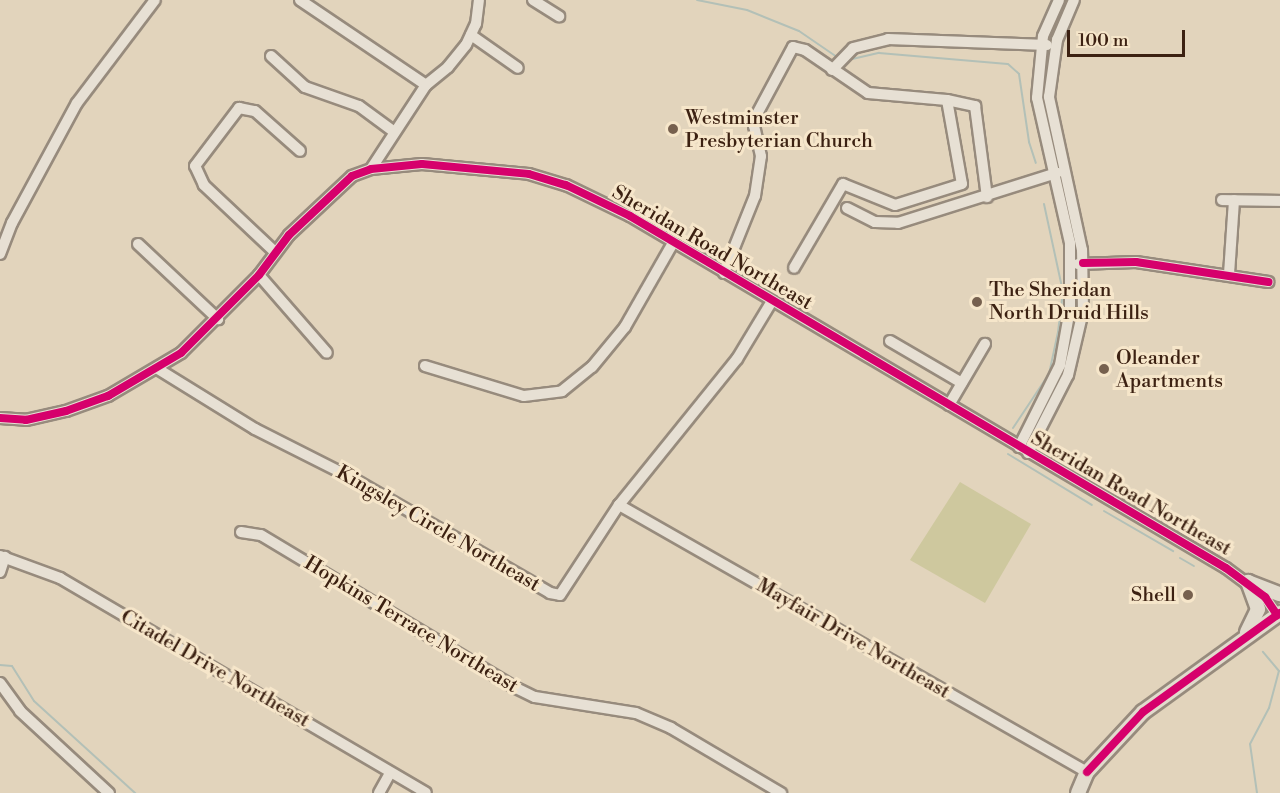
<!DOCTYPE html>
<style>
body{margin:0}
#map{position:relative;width:1280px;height:793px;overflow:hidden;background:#e2d4bc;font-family:"Libre Bodoni",serif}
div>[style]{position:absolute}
.green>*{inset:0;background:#cec89e}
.stream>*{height:2px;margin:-1px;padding:0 1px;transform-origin:1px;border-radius:1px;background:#b3c0b7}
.roads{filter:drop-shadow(2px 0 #978b7d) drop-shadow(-2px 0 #978b7d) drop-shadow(0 2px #978b7d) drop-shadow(0 -2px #978b7d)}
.minor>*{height:10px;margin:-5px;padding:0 5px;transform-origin:5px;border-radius:5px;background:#e7e0d4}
.major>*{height:14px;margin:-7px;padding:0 7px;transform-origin:7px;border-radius:7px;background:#e2dbcd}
.cycleway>*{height:8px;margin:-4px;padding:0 4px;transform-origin:4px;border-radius:4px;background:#d6006c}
.dots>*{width:16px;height:16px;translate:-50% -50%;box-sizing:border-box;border:3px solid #f6e6ca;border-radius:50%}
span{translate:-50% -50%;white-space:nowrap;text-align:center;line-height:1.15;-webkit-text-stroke:6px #f6e6ca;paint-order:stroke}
.poi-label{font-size:20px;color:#3c2112}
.left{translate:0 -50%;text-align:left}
.right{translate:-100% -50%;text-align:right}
.street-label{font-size:20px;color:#3c2112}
.scale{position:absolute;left:1067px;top:30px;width:118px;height:27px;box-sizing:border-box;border:3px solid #3c2112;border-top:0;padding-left:8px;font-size:18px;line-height:21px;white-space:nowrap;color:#3c2112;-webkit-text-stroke:4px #f6e6ca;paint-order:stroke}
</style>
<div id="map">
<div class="green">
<i style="clip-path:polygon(960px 482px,1031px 524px,985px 603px,910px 560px)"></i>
</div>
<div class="stream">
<i style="left:697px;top:0;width:51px;rotate:11.3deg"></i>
<i style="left:747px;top:10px;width:56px;rotate:22deg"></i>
<i style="left:799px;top:31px;width:46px;rotate:34.4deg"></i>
<i style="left:848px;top:60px;width:32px;rotate:-13deg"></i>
<i style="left:879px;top:53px;width:129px;rotate:4.9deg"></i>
<i style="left:1008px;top:64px;width:15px;rotate:42deg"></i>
<i style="left:1019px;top:74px;width:69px;rotate:81.6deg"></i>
<i style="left:1029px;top:142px;width:22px;rotate:72deg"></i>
<i style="left:1013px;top:428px;width:65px;rotate:-56.3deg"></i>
<i style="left:1049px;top:374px;width:43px;rotate:-77.9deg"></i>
<i style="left:1058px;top:332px;width:40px;rotate:-82.9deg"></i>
<i style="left:1063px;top:292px;width:90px;rotate:-102.2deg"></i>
<i style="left:1008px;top:454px;width:98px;rotate:31.3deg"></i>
<i style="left:1104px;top:511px;width:80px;rotate:30.1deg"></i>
<i style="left:1180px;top:558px;width:16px;rotate:30deg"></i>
<i style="left:0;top:665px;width:12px;rotate:5deg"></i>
<i style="left:12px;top:666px;width:41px;rotate:57.8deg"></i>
<i style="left:34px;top:701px;width:137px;rotate:42.3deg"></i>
<i style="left:1257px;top:793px;width:49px;rotate:-98.1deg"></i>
<i style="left:1250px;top:744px;width:41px;rotate:-62.2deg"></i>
<i style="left:1269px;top:708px;width:38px;rotate:-75deg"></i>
<i style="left:1279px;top:671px;width:25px;rotate:-130deg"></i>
</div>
<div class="roads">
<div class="minor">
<i style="left:300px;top:0;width:152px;rotate:34deg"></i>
<i style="left:533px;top:0;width:31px;rotate:32deg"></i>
<i style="left:471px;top:35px;width:57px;rotate:35.1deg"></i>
<i style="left:271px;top:56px;width:46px;rotate:42.4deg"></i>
<i style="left:305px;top:87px;width:57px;rotate:19.4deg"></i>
<i style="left:359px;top:106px;width:42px;rotate:36.3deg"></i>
<i style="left:832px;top:70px;width:30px;rotate:-46deg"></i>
<i style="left:853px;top:48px;width:36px;rotate:-14deg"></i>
<i style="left:888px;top:39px;width:159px;rotate:2.2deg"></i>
<i style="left:947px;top:100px;width:29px;rotate:12deg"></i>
<i style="left:975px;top:106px;width:92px;rotate:82.5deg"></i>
<i style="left:371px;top:169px;width:100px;rotate:-56.8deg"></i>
<i style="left:426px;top:85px;width:28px;rotate:-39deg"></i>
<i style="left:448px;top:67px;width:28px;rotate:-51deg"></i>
<i style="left:466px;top:45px;width:23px;rotate:-65deg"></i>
<i style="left:476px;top:24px;width:24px;rotate:-83deg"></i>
<i style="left:1222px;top:200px;width:58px;rotate:1deg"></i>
<i style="left:847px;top:208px;width:31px;rotate:27deg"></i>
<i style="left:875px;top:222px;width:23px;rotate:2deg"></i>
<i style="left:898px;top:223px;width:167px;rotate:-17.5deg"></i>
<i style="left:138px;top:244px;width:110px;rotate:43.2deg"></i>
<i style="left:275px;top:252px;width:98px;rotate:-136.7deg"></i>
<i style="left:204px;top:185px;width:21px;rotate:-115deg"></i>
<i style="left:195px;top:166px;width:73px;rotate:-52.8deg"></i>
<i style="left:239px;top:108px;width:16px;rotate:11deg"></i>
<i style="left:255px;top:111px;width:60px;rotate:41.6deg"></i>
<i style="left:0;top:254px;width:33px;rotate:-69deg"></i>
<i style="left:12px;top:223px;width:136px;rotate:-61.6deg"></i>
<i style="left:77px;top:103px;width:129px;rotate:-52.9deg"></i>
<i style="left:1078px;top:264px;width:58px;rotate:-2deg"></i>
<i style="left:1136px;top:262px;width:134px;rotate:8.6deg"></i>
<i style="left:724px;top:273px;width:83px;rotate:-68.1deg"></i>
<i style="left:755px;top:196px;width:40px;rotate:-81.5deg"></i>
<i style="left:761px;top:156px;width:31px;rotate:-103deg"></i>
<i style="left:754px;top:126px;width:12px;rotate:-76deg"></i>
<i style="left:757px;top:114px;width:76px;rotate:-61.8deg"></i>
<i style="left:793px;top:47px;width:12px;rotate:14deg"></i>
<i style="left:805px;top:50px;width:76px;rotate:34.3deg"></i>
<i style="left:868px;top:93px;width:79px;rotate:5.1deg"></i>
<i style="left:947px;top:100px;width:85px;rotate:79.9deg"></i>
<i style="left:962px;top:184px;width:70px;rotate:162.6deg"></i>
<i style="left:895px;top:205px;width:56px;rotate:-158deg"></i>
<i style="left:843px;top:184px;width:97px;rotate:120.3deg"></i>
<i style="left:1229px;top:274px;width:74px;rotate:-86.1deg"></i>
<i style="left:259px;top:275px;width:103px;rotate:48.9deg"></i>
<i style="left:890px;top:341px;width:83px;rotate:30.3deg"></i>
<i style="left:425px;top:366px;width:103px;rotate:16.9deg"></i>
<i style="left:524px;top:396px;width:38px;rotate:-7deg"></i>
<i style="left:562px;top:391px;width:38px;rotate:-39deg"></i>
<i style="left:592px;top:367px;width:52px;rotate:-50.5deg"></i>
<i style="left:625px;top:327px;width:97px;rotate:-60.3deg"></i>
<i style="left:158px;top:369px;width:114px;rotate:31.7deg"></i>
<i style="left:255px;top:429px;width:109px;rotate:26.8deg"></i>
<i style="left:352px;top:478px;width:229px;rotate:30.1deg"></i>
<i style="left:550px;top:593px;width:10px;rotate:11deg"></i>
<i style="left:560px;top:595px;width:108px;rotate:-56.8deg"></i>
<i style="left:619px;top:505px;width:188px;rotate:-51.1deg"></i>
<i style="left:737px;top:359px;width:68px;rotate:-58.9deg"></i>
<i style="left:949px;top:405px;width:71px;rotate:-59.5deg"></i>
<i style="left:0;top:418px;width:26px;rotate:4deg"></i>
<i style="left:26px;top:420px;width:41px;rotate:-12.7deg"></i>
<i style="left:66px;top:411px;width:45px;rotate:-19.7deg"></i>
<i style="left:108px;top:396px;width:85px;rotate:-30.5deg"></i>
<i style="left:181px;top:353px;width:110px;rotate:-45deg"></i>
<i style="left:259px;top:275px;width:50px;rotate:-53.1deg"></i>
<i style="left:289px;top:235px;width:86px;rotate:-43.1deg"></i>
<i style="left:352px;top:176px;width:20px;rotate:-20deg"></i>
<i style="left:371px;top:169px;width:51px;rotate:-5.6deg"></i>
<i style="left:422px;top:164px;width:107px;rotate:5.3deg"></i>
<i style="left:529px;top:174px;width:39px;rotate:17deg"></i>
<i style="left:566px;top:185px;width:71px;rotate:25.8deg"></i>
<i style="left:630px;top:216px;width:692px;rotate:30.57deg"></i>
<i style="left:1226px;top:568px;width:49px;rotate:36.6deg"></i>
<i style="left:1265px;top:597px;width:22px;rotate:56deg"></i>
<i style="left:1019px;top:447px;width:92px;rotate:-63.4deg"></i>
<i style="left:1060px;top:365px;width:57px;rotate:-79.9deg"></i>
<i style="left:1070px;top:309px;width:66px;rotate:-90deg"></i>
<i style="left:1070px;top:243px;width:149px;rotate:-102.8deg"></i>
<i style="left:1037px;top:98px;width:62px;rotate:-84.5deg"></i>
<i style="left:1043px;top:36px;width:39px;rotate:-66deg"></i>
<i style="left:1028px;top:453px;width:88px;rotate:-62.9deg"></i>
<i style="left:1068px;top:375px;width:66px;rotate:-76.8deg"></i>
<i style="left:1083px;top:311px;width:61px;rotate:-90.9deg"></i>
<i style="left:1082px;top:250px;width:157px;rotate:-102.2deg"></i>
<i style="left:1049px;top:97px;width:58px;rotate:-82deg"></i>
<i style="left:1057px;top:40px;width:43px;rotate:-67deg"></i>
<i style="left:619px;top:505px;width:539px;rotate:29.71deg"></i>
<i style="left:241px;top:532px;width:20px;rotate:9deg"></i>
<i style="left:261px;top:535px;width:293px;rotate:31deg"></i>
<i style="left:512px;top:686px;width:25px;rotate:26deg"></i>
<i style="left:535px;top:697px;width:102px;rotate:9deg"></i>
<i style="left:636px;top:713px;width:38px;rotate:23deg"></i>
<i style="left:671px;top:728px;width:128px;rotate:30.6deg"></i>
<i style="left:0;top:556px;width:64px;rotate:20.1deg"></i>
<i style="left:60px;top:578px;width:424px;rotate:30.4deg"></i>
<i style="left:0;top:572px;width:16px;rotate:-72deg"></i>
<i style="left:0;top:683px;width:34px;rotate:54deg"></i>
<i style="left:20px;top:711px;width:121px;rotate:42.7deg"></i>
<i style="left:379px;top:793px;width:23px;rotate:-61deg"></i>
</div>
<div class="major">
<i style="left:1248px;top:582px;width:34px;rotate:21deg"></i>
<i style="left:1247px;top:632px;width:25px;rotate:-64deg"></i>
<i style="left:1258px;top:609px;width:29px;rotate:-110deg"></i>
<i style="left:1078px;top:793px;width:23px;rotate:-67deg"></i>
<i style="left:1087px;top:772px;width:82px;rotate:-47deg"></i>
<i style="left:1143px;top:712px;width:169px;rotate:-35.9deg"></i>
</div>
</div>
<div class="cycleway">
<i style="left:1083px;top:263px;width:53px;rotate:-1.1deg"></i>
<i style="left:1136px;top:262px;width:134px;rotate:8.6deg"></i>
<i style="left:0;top:418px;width:26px;rotate:4deg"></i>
<i style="left:26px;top:420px;width:41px;rotate:-12.7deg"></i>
<i style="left:66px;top:411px;width:45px;rotate:-19.7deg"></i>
<i style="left:108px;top:396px;width:85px;rotate:-30.5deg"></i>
<i style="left:181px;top:353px;width:110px;rotate:-45deg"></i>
<i style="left:259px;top:275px;width:50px;rotate:-53.1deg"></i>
<i style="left:289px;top:235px;width:86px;rotate:-43.1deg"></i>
<i style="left:352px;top:176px;width:20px;rotate:-20deg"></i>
<i style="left:371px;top:169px;width:51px;rotate:-5.6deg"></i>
<i style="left:422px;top:164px;width:107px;rotate:5.3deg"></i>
<i style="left:529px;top:174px;width:39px;rotate:17deg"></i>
<i style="left:566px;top:185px;width:71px;rotate:25.8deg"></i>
<i style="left:630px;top:216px;width:692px;rotate:30.57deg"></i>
<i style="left:1226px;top:568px;width:49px;rotate:36.6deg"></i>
<i style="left:1265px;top:597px;width:22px;rotate:56deg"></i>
<i style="left:1087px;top:772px;width:82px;rotate:-47deg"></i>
<i style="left:1143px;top:712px;width:169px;rotate:-35.9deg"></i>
</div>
<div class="dots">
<i style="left:673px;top:129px;background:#76604e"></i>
<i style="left:977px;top:302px;background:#76604e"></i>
<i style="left:1104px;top:369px;background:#76604e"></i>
<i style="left:1188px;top:595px;background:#76604e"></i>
</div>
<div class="poi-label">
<span class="left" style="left:685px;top:130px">Westminster<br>Presbyterian Church</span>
<span class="left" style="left:989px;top:302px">The Sheridan<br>North Druid Hills</span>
<span class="left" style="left:1116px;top:370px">Oleander<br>Apartments</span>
<span class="right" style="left:1176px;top:595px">Shell</span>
</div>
<div class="street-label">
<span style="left:712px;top:248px;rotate:30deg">Sheridan Road Northeast</span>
<span style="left:1131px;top:494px;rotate:30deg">Sheridan Road Northeast</span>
<span style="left:438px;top:529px;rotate:30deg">Kingsley Circle Northeast</span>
<span style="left:411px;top:625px;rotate:31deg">Hopkins Terrace Northeast</span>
<span style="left:853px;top:639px;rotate:30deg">Mayfair Drive Northeast</span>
<span style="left:215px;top:669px;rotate:30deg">Citadel Drive Northeast</span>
</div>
<div class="scale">100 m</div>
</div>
